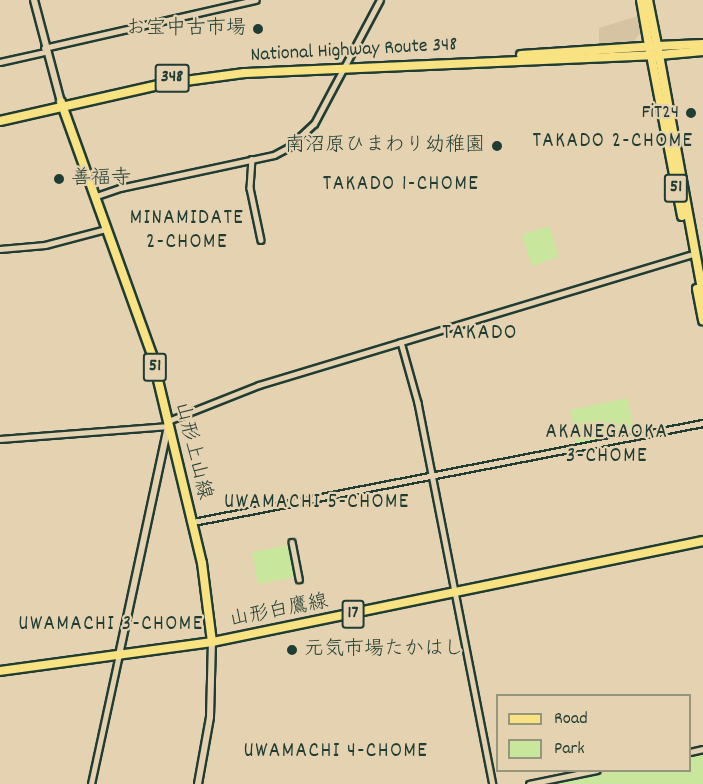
<!DOCTYPE html>
<meta charset="utf-8">
<style>
body{margin:0}
#map{position:relative;width:703px;height:784px;overflow:hidden;background:#e5d2b0;font-family:Dekko,"Klee One",sans-serif}
div>[style]{position:absolute}
.built>*{inset:0;background:#d6c3a2}
.green>*{inset:0;background:#c9e69d}
.roads{filter:drop-shadow(2px 0 #1f3d34) drop-shadow(-2px 0 #1f3d34) drop-shadow(0 2px #1f3d34) drop-shadow(0 -2px #1f3d34)}
.minor>*{height:4.5px;margin:-2.25px;padding:0 2.25px;transform-origin:2.25px;border-radius:2.25px;background:#e5d2b0}
.tertiary>*{height:6px;margin:-3px;padding:0 3px;transform-origin:3px;border-radius:3px;background:#e5d2b0}
.primary>*{height:8px;margin:-4px;padding:0 4px;transform-origin:4px;border-radius:4px;background:#f8e281}
.trunk>*{height:8px;margin:-4px;padding:0 4px;transform-origin:4px;border-radius:4px;background:#f8e281}
.dots>*{width:16px;height:16px;translate:-50% -50%;box-sizing:border-box;border:3px solid #e5d2b0;border-radius:50%}
span{translate:-50% -50%;white-space:nowrap;text-align:center;line-height:1.15;-webkit-text-stroke:4.5px #e5d2b0;paint-order:stroke}
.shield-label span{padding:2px 4px;background:#e5d2b0;border:2px solid;border-radius:4px;-webkit-text-stroke-width:0}
.shield-label{font-size:18px;color:#1f3d34;font-weight:700}
.poi-label{font-size:20px;color:#1f3d34}
.right{translate:-100% -50%;text-align:right}
.left{translate:0 -50%;text-align:left}
.street-label{font-size:20px;color:#1f3d34}
.neighbourhood-label{font-size:21px;color:#1f3d34;letter-spacing:1.5px}
.quarter-label{font-size:22px;color:#1f3d34;letter-spacing:1.5px}
.legend{position:absolute;left:496px;top:694px;width:195px;height:78px;box-sizing:border-box;background:#e5d2b0;border:2px solid #96967e;margin:0;padding:8px 10px;list-style:none;font-size:18px;color:#1f3d34}
.legend li{display:flex;align-items:center;gap:12px;height:30px}
.legend b{width:30px;border:2px solid #96967e}
</style>
<div id="map">
<div class="built">
<i style="clip-path:polygon(638px 16px,641px 32px,633px 42px,599px 44px,599px 28px)"></i>
</div>
<div class="green">
<i style="clip-path:polygon(549px 226px,559px 257px,532px 266px,522px 235px)"></i>
<i style="clip-path:polygon(628px 398px,634px 432px,576px 444px,570px 410px)"></i>
<i style="clip-path:polygon(288px 545px,291px 546px,297px 574px,295px 577px,258px 584px,252px 552px)"></i>
<i style="clip-path:polygon(703px 753px,703px 784px,557px 784px,618px 771px,690px 770px,690px 756px)"></i>
</div>
<div class="roads">
<div class="minor">
<i style="left:44px;top:48px;width:217px;rotate:-12.8deg"></i>
<i style="left:0;top:62px;width:46px;rotate:-12.5deg"></i>
<i style="left:252px;top:159px;width:29px;rotate:94deg"></i>
<i style="left:250px;top:188px;width:53px;rotate:78.1deg"></i>
<i style="left:94px;top:197px;width:28px;rotate:-19deg"></i>
<i style="left:120px;top:188px;width:157px;rotate:-12.1deg"></i>
<i style="left:274px;top:155px;width:17px;rotate:-28deg"></i>
<i style="left:289px;top:147px;width:34px;rotate:-43deg"></i>
<i style="left:314px;top:124px;width:140px;rotate:-62deg"></i>
<i style="left:0;top:249px;width:45px;rotate:-5.1deg"></i>
<i style="left:45px;top:245px;width:63px;rotate:-14.7deg"></i>
<i style="left:401px;top:342px;width:63px;rotate:74.4deg"></i>
<i style="left:418px;top:403px;width:388px;rotate:78.9deg"></i>
<i style="left:168px;top:421px;width:98px;rotate:-21.6deg"></i>
<i style="left:259px;top:385px;width:450px;rotate:-16.8deg"></i>
<i style="left:0;top:439px;width:169px;rotate:-4.4deg"></i>
<i style="left:193px;top:522px;width:520px;rotate:-10.99deg"></i>
<i style="left:292px;top:542px;width:38px;rotate:79deg"></i>
<i style="left:690px;top:752px;width:13px;rotate:-13deg"></i>
<i style="left:91px;top:784px;width:132px;rotate:-77.8deg"></i>
<i style="left:529px;top:784px;width:69px;rotate:-11.6deg"></i>
</div>
<div class="tertiary">
<i style="left:34px;top:0;width:106px;rotate:75.2deg"></i>
<i style="left:119px;top:655px;width:233px;rotate:-77.9deg"></i>
<i style="left:198px;top:784px;width:68px;rotate:-79.8deg"></i>
<i style="left:210px;top:717px;width:75px;rotate:-88.5deg"></i>
</div>
<div class="primary">
<i style="left:657px;top:46px;width:46px;rotate:-2.5deg"></i>
<i style="left:703px;top:51px;width:44px;rotate:174.8deg"></i>
<i style="left:659px;top:55px;width:244px;rotate:79.6deg"></i>
<i style="left:651px;top:55px;width:164px;rotate:79.1deg"></i>
<i style="left:61px;top:102px;width:269px;rotate:70.2deg"></i>
<i style="left:152px;top:355px;width:214px;rotate:76.5deg"></i>
<i style="left:202px;top:563px;width:80px;rotate:82.8deg"></i>
<i style="left:697px;top:289px;width:32px;rotate:79deg"></i>
<i style="left:0;top:671px;width:214px;rotate:-7.8deg"></i>
<i style="left:212px;top:642px;width:501px;rotate:-11.62deg"></i>
</div>
<div class="trunk">
<i style="left:641px;top:0;width:52px;rotate:80deg"></i>
<i style="left:521px;top:55px;width:136px;rotate:-3.8deg"></i>
<i style="left:0;top:121px;width:167px;rotate:-12.8deg"></i>
<i style="left:163px;top:84px;width:82px;rotate:-7.7deg"></i>
<i style="left:244px;top:73px;width:415px;rotate:-2.5deg"></i>
<i style="left:659px;top:55px;width:56px;rotate:-101.3deg"></i>
</div>
</div>
<div class="dots">
<i style="left:258px;top:29px;background:#1f3d34"></i>
<i style="left:691px;top:113px;background:#1f3d34"></i>
<i style="left:497px;top:146px;background:#1f3d34"></i>
<i style="left:59px;top:179px;background:#1f3d34"></i>
<i style="left:292px;top:650px;background:#1f3d34"></i>
</div>
<div class="shield-label">
<span style="left:172px;top:78px">348</span>
<span style="left:676px;top:188px">51</span>
<span style="left:155px;top:367px">51</span>
<span style="left:353px;top:614px">17</span>
</div>
<div class="poi-label">
<span class="right" style="left:246px;top:29px">お宝中古市場</span>
<span class="right" style="left:679px;top:113px">FiT24</span>
<span class="right" style="left:485px;top:146px">南沼原ひまわり幼稚園</span>
<span class="left" style="left:71px;top:179px">善福寺</span>
<span class="left" style="left:304px;top:650px">元気市場たかはし</span>
</div>
<div class="street-label">
<span style="left:354px;top:51px;rotate:-3deg">National Highway Route 348</span>
<span style="left:192px;top:451px;rotate:76deg">山形上山線</span>
<span style="left:279px;top:612px;rotate:-11deg">山形白鷹線</span>
</div>
<div class="neighbourhood-label">
<span style="left:613px;top:142px">TAKADO 2-CHOME</span>
<span style="left:401px;top:185px">TAKADO 1-CHOME</span>
<span style="left:187px;top:231px">MINAMIDATE<br>2-CHOME</span>
<span style="left:607px;top:445px">AKANEGAOKA<br>3-CHOME</span>
<span style="left:317px;top:503px">UWAMACHI 5-CHOME</span>
<span style="left:111px;top:625px">UWAMACHI 3-CHOME</span>
<span style="left:336px;top:752px">UWAMACHI 4-CHOME</span>
</div>
<div class="quarter-label">
<span style="left:480px;top:334px">TAKADO</span>
</div>
<ul class="legend">
<li><b style="height:8px;background:#f8e281"></b>Road</li>
<li><b style="height:16px;background:#c9e69d"></b>Park</li>
</ul>
</div>
